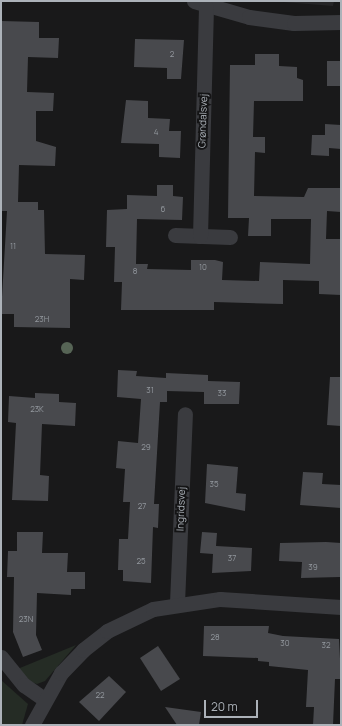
<!DOCTYPE html>
<meta charset="utf-8">
<style>
body{margin:0}
#map{position:relative;width:342px;height:726px;overflow:hidden;background:#19191a;font-family:Manrope,sans-serif}
div>[style]{position:absolute}
.built>*{inset:0;background:#252527}
.green>*{inset:0;background:#252c25}
.building>*{inset:0;background:#48494d}
.minor>*{height:15px;margin:-7.5px;padding:0 7.5px;transform-origin:7.5px;border-radius:7.5px;background:#3a3b3f}
.trees>*{width:12px;height:12px;margin:-6px;border-radius:50%;background:#566455}
span{translate:-50% -50%;white-space:nowrap;text-align:center;line-height:1.15;-webkit-text-stroke:4px #141415;paint-order:stroke}
.number-label{font-size:8px;color:#93989e}
.number-label span{-webkit-text-stroke-width:0}
.street-label{font-size:10px;color:#acb2b9}
.frame{position:absolute;inset:0;border:2px solid #acb2b9;pointer-events:none}
.scale{position:absolute;left:204px;top:700px;width:54px;height:18px;box-sizing:border-box;border:2px solid #acb2b9;border-top:0;padding-left:5px;font-size:12px;line-height:14px;white-space:nowrap;color:#acb2b9;-webkit-text-stroke:3px #141415;paint-order:stroke}
</style>
<div id="map">
<div class="built">
<i style="clip-path:polygon(271px 1px,334px 1px,333px 6px)"></i>
</div>
<div class="green">
<i style="clip-path:polygon(76px 645px,45px 681px,37px 684px,28px 681px,15px 670px)"></i>
<i style="clip-path:polygon(1px 680px,28px 704px,22px 725px,1px 725px)"></i>
</div>
<div class="building">
<i style="clip-path:polygon(1px 21px,39px 22px,39px 38px,59px 38px,58px 58px,28px 57px,27px 92px,54px 93px,53px 111px,36px 111px,36px 141px,56px 147px,55px 166px,19px 165px,18px 202px,38px 202px,38px 210px,44px 210px,45px 254px,85px 255px,84px 280px,70px 279px,70px 328px,14px 327px,14px 314px,1px 314px,7px 211px,1px 211px)"></i>
<i style="clip-path:polygon(135px 39px,184px 40px,181px 79px,167px 79px,167px 68px,134px 67px)"></i>
<i style="clip-path:polygon(255px 54px,279px 54px,279px 66px,297px 67px,297px 78px,303px 80px,303px 101px,254px 101px,253px 137px,265px 137px,265px 153px,255px 152px,254px 196px,304px 197px,308px 188px,341px 188px,341px 212px,327px 211px,326px 239px,341px 239px,341px 295px,319px 294px,319px 281px,283px 280px,283px 304px,214px 302px,214px 310px,121px 310px,122px 282px,114px 282px,115px 247px,106px 247px,107px 210px,127px 209px,127px 195px,157px 196px,157px 185px,173px 185px,173px 196px,183px 197px,182px 220px,137px 219px,136px 264px,148px 264px,147px 269px,191px 270px,191px 260px,215px 260px,223px 262px,222px 280px,259px 281px,260px 262px,310px 264px,311px 219px,271px 219px,271px 236px,248px 236px,249px 218px,228px 218px,230px 65px,255px 65px)"></i>
<i style="clip-path:polygon(327px 61px,341px 61px,341px 86px,327px 86px)"></i>
<i style="clip-path:polygon(126px 100px,148px 101px,148px 118px,170px 119px,169px 131px,181px 131px,180px 158px,159px 157px,159px 144px,121px 143px)"></i>
<i style="clip-path:polygon(325px 124px,341px 125px,341px 149px,329px 148px,329px 156px,311px 155px,312px 135px,325px 135px)"></i>
<i style="clip-path:polygon(118px 370px,137px 371px,136px 376px,166px 378px,166px 373px,208px 375px,208px 381px,240px 382px,239px 404px,204px 404px,204px 392px,167px 391px,167px 402px,160px 402px,154px 504px,159px 504px,158px 528px,153px 527px,151px 583px,123px 581px,123px 570px,118px 570px,119px 539px,128px 539px,130px 502px,123px 502px,125px 469px,116px 468px,118px 441px,138px 443px,141px 399px,117px 397px)"></i>
<i style="clip-path:polygon(330px 377px,341px 377px,341px 426px,327px 425px)"></i>
<i style="clip-path:polygon(35px 393px,59px 394px,59px 402px,76px 403px,75px 426px,42px 424px,40px 475px,49px 476px,48px 501px,12px 500px,16px 423px,8px 422px,9px 396px,35px 398px)"></i>
<i style="clip-path:polygon(207px 464px,238px 467px,236px 493px,246px 494px,245px 511px,205px 503px)"></i>
<i style="clip-path:polygon(303px 472px,323px 473px,322px 484px,341px 485px,341px 508px,300px 505px)"></i>
<i style="clip-path:polygon(17px 532px,43px 532px,42px 553px,68px 553px,67px 572px,85px 572px,85px 589px,71px 589px,71px 595px,37px 593px,36px 635px,42px 650px,23px 657px,13px 632px,14px 577px,7px 577px,8px 551px,17px 551px)"></i>
<i style="clip-path:polygon(202px 532px,217px 533px,216px 546px,252px 548px,251px 571px,212px 573px,213px 554px,200px 553px)"></i>
<i style="clip-path:polygon(326px 542px,341px 543px,340px 577px,301px 578px,302px 562px,279px 561px,280px 543px)"></i>
<i style="clip-path:polygon(204px 626px,269px 626px,268px 633px,283px 636px,339px 639px,341px 679px,335px 679px,333px 725px,313px 725px,314px 707px,306px 707px,308px 670px,269px 666px,269px 662px,258px 661px,258px 658px,203px 656px)"></i>
<i style="clip-path:polygon(158px 646px,180px 679px,161px 691px,140px 658px)"></i>
<i style="clip-path:polygon(109px 676px,126px 692px,99px 721px,79px 702px)"></i>
<i style="clip-path:polygon(165px 707px,201px 712px,199px 725px,177px 725px)"></i>
</div>
<div class="minor">
<i style="left:194px;top:1px;width:57px;rotate:16.2deg"></i>
<i style="left:249px;top:17px;width:45px;rotate:7.6deg"></i>
<i style="left:294px;top:23px;width:47px;rotate:-1.2deg"></i>
<i style="left:175px;top:235px;width:55px;rotate:2.1deg"></i>
<i style="left:200px;top:236px;width:229px;rotate:-88.5deg"></i>
<i style="left:177px;top:603px;width:189px;rotate:-87.6deg"></i>
<i style="left:1px;top:657px;width:36px;rotate:51deg"></i>
<i style="left:24px;top:685px;width:24px;rotate:35deg"></i>
<i style="left:32px;top:725px;width:60px;rotate:-60.9deg"></i>
<i style="left:61px;top:673px;width:32px;rotate:-46deg"></i>
<i style="left:83px;top:650px;width:31px;rotate:-38deg"></i>
<i style="left:107px;top:631px;width:51px;rotate:-25.6deg"></i>
<i style="left:153px;top:609px;width:68px;rotate:-8.5deg"></i>
<i style="left:220px;top:599px;width:121px;rotate:3.8deg"></i>
</div>
<div class="trees">
<i style="left:67px;top:348px"></i>
</div>
<div class="number-label">
<span style="left:172px;top:54px">2</span>
<span style="left:156px;top:132px">4</span>
<span style="left:163px;top:209px">6</span>
<span style="left:13px;top:246px">11</span>
<span style="left:203px;top:267px">10</span>
<span style="left:135px;top:271px">8</span>
<span style="left:42px;top:319px">23H</span>
<span style="left:150px;top:390px">31</span>
<span style="left:222px;top:393px">33</span>
<span style="left:37px;top:409px">23K</span>
<span style="left:146px;top:447px">29</span>
<span style="left:214px;top:484px">35</span>
<span style="left:142px;top:506px">27</span>
<span style="left:232px;top:558px">37</span>
<span style="left:141px;top:561px">25</span>
<span style="left:313px;top:567px">39</span>
<span style="left:26px;top:619px">23N</span>
<span style="left:215px;top:637px">28</span>
<span style="left:285px;top:643px">30</span>
<span style="left:326px;top:645px">32</span>
<span style="left:100px;top:695px">22</span>
</div>
<div class="street-label">
<span style="left:203px;top:121px;rotate:-88deg">Grøndalsvej</span>
<span style="left:181px;top:509px;rotate:-88deg">Ingridsvej</span>
</div>
<div class="frame"></div>
<div class="scale">20 m</div>
</div>
